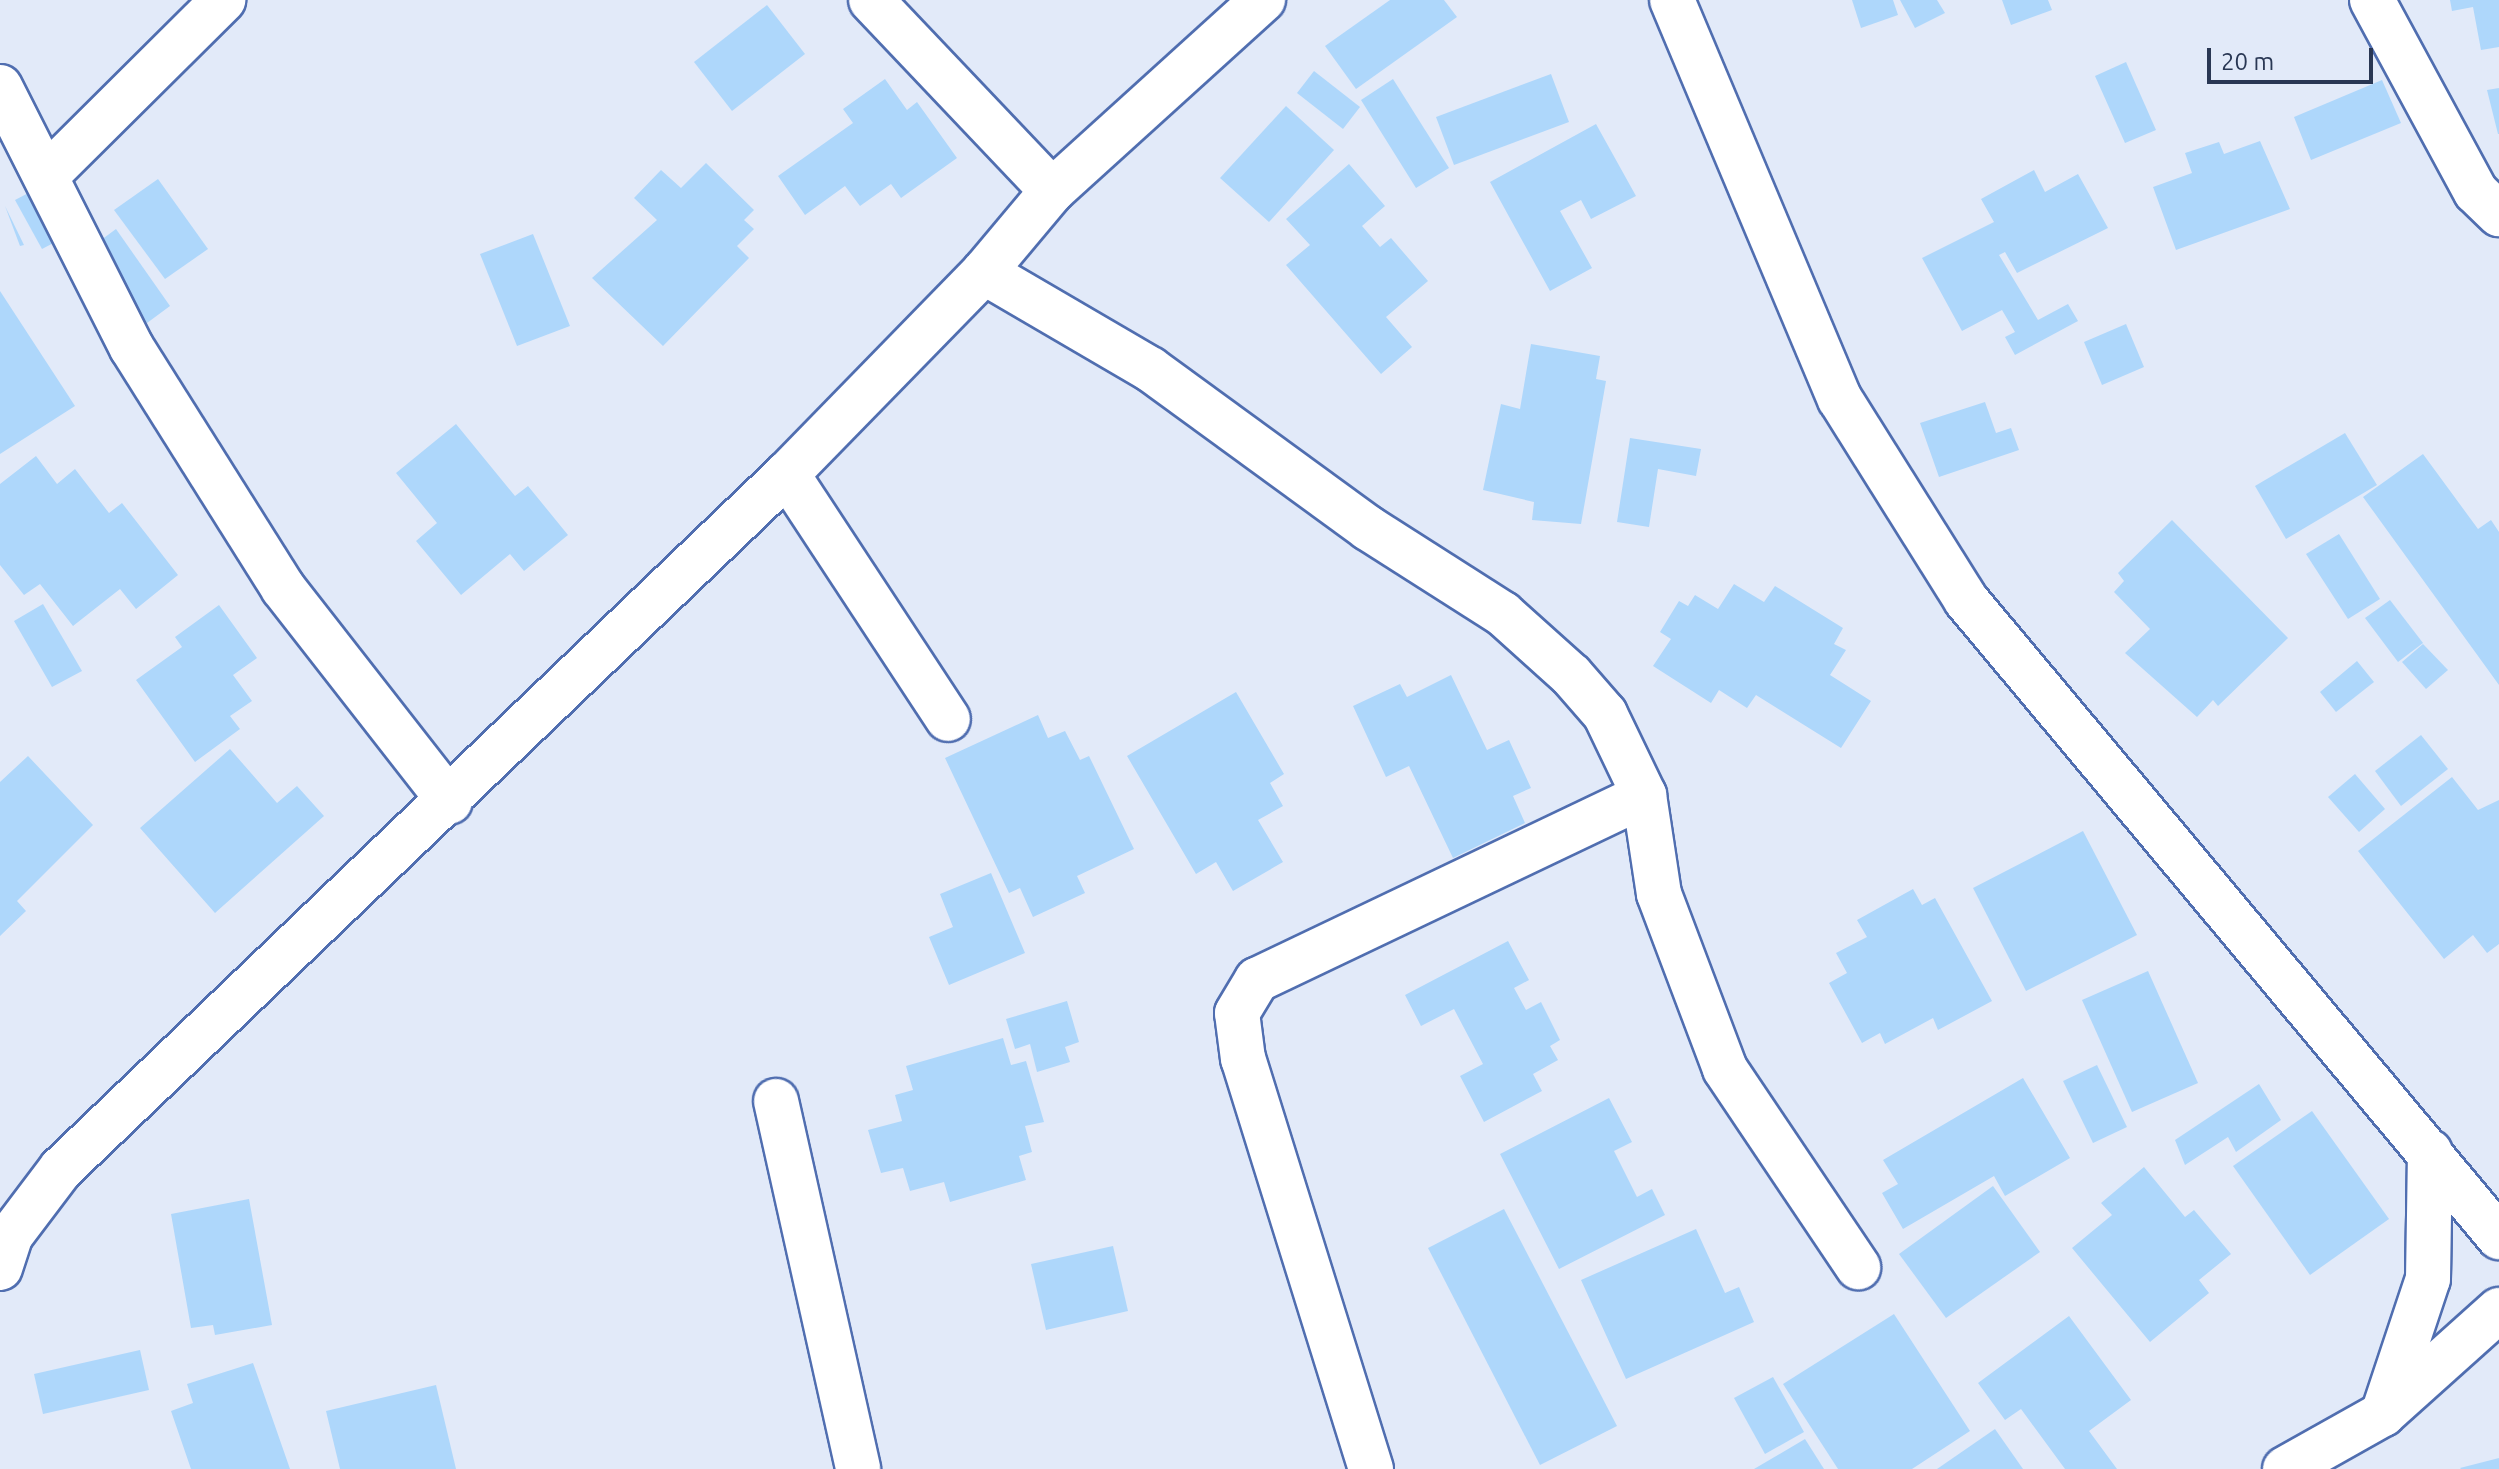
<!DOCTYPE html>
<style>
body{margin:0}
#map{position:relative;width:2499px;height:1469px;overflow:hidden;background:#e2eaf9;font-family:Ubuntu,sans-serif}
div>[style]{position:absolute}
.building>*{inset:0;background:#aed7fb}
.roads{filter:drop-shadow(2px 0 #506eb0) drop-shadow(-2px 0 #506eb0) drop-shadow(0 2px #506eb0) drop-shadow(0 -2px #506eb0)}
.minor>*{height:44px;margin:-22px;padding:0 22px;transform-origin:22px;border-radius:22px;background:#fff}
span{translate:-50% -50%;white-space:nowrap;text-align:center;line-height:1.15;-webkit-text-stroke:6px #e2eaf9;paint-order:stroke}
.scale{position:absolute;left:2207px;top:48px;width:166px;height:36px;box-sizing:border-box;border:4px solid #293754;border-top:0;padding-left:10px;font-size:24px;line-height:28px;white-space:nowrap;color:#293754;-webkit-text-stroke:6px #e2eaf9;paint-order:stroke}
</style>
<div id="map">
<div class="building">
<i style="clip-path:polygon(1390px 0,1444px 0,1457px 17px,1356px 89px,1325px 46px)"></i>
<i style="clip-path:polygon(1852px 0,1893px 0,1898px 15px,1861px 28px)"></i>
<i style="clip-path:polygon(1900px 0,1937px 0,1945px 13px,1915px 28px)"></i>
<i style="clip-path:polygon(2002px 0,2048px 0,2052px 10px,2011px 25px)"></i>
<i style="clip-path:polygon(2450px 0,2499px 0,2499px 47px,2481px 50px,2473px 7px,2452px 11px)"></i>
<i style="clip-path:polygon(767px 5px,805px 54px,732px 111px,694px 62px)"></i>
<i style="clip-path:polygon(2126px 62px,2156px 130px,2125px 143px,2095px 76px)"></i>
<i style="clip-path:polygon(1314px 71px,1360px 107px,1343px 129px,1297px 93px)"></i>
<i style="clip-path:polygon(1551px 74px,1569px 122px,1454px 165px,1436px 117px)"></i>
<i style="clip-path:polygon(885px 79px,907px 110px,917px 102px,957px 158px,901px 198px,891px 184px,860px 206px,845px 186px,805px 215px,778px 176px,853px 123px,843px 109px)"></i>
<i style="clip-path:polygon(1393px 79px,1449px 168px,1416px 188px,1361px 100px)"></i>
<i style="clip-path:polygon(2382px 80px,2401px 123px,2311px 160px,2294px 117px)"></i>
<i style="clip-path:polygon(2499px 88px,2499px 134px,2498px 134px,2487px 90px)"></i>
<i style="clip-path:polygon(1286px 106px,1334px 150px,1269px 222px,1220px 178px)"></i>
<i style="clip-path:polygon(1596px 124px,1636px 196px,1591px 219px,1581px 200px,1560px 211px,1592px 268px,1550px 291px,1490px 182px)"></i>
<i style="clip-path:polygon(2260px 141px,2290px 209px,2176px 250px,2153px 187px,2192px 173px,2185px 153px,2219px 142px,2224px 154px)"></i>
<i style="clip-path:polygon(706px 163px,754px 210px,744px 220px,754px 229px,737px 246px,749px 258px,663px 346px,592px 278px,657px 220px,634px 198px,661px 170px,681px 188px)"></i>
<i style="clip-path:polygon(1349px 164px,1385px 206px,1362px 226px,1380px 247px,1391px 238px,1428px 281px,1386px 317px,1412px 347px,1381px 374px,1286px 265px,1310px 245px,1286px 219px)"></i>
<i style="clip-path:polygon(2034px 170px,2045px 192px,2078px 174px,2108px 228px,2017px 273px,2005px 252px,1999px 255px,2038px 320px,2068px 304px,2078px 321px,2015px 355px,2005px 337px,2015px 332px,2002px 310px,1962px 331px,1922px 258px,1994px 222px,1981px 199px)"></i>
<i style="clip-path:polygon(158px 179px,208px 249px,165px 279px,114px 210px)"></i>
<i style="clip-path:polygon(38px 188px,65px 237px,42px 249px,15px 200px)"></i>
<i style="clip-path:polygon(5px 206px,24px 245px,20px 246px)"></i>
<i style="clip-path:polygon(116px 229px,170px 306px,147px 323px,93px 246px)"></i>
<i style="clip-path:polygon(533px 234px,570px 326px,517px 346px,480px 254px)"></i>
<i style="clip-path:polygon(0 291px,75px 406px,0 454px)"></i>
<i style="clip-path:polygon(2126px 324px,2144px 367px,2102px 385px,2084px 342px)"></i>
<i style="clip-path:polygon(1531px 344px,1600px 356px,1596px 379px,1606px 381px,1581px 524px,1532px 520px,1534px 502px,1483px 490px,1501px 404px,1520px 409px)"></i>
<i style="clip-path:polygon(1985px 402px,1996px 433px,2011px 428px,2019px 450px,1939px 477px,1920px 423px)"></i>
<i style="clip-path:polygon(456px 424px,515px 496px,528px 486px,568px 535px,524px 571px,510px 554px,461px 595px,416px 541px,437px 523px,396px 473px)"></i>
<i style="clip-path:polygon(2345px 433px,2377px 485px,2286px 539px,2255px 486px)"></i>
<i style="clip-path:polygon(1630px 438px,1701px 449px,1696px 476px,1658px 469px,1649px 527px,1617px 522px)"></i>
<i style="clip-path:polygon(2423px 454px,2478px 529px,2491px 520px,2499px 532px,2499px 685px,2363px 497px)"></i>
<i style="clip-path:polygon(36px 456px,57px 484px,75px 469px,109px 513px,122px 503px,178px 575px,136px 609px,120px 589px,73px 626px,40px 584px,24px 595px,0 565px,0 484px)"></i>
<i style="clip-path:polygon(2172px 520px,2288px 638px,2218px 706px,2213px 700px,2197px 717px,2125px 653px,2150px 629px,2114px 592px,2124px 581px,2118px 573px)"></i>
<i style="clip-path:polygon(2339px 534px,2380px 599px,2348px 619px,2306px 554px)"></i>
<i style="clip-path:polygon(1734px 584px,1764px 602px,1775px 586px,1843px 628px,1834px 644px,1846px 650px,1830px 675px,1871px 701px,1841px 748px,1756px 695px,1747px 708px,1719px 690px,1711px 703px,1653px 666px,1671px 639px,1660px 632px,1679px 601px,1688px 606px,1695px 595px,1718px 609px)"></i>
<i style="clip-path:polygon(2390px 600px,2423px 643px,2398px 662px,2365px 618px)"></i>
<i style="clip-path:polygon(43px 604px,82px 671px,52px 687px,14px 621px)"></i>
<i style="clip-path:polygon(219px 605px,257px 658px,233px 675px,252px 701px,230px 716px,240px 729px,195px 762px,136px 680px,182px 647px,175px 637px)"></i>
<i style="clip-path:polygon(2423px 644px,2448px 670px,2426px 689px,2402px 662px)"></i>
<i style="clip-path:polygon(2357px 661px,2374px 682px,2336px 712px,2320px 692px)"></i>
<i style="clip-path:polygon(1451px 675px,1487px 750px,1509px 740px,1531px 788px,1513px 796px,1525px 823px,1453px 858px,1409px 766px,1386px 777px,1353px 706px,1400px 684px,1407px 697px)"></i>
<i style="clip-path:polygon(1236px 692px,1284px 774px,1270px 783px,1283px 806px,1258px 820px,1283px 862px,1233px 891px,1216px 862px,1196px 874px,1127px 756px)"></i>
<i style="clip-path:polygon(1038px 715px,1048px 738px,1065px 731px,1080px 760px,1089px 756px,1134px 849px,1077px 876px,1085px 893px,1033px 917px,1020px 888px,1009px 893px,945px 758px)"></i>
<i style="clip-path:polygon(2421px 735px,2448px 769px,2401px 806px,2375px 771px)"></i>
<i style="clip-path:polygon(230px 749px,277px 803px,297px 786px,324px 816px,215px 913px,140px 828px)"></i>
<i style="clip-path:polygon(28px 756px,93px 825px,17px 901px,26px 911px,0 936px,0 782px)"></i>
<i style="clip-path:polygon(2355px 774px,2385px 809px,2359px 832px,2328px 797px)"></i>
<i style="clip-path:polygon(2452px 777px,2478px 810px,2499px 800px,2499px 944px,2487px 953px,2473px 935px,2444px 959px,2358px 851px)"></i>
<i style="clip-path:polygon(2083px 831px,2137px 935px,2026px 991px,1973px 888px)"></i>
<i style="clip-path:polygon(991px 873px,1025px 953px,949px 985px,929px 937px,953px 927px,940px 894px)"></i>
<i style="clip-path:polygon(1913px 889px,1922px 905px,1935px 898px,1992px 1001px,1938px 1030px,1933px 1018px,1885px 1044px,1880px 1033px,1862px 1043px,1829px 983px,1847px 973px,1836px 953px,1867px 937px,1857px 920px)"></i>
<i style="clip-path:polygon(1508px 941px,1529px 980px,1514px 988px,1526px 1010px,1541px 1002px,1560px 1040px,1550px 1046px,1558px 1060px,1533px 1074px,1542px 1091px,1484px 1122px,1460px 1076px,1483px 1064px,1454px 1009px,1421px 1026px,1405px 995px)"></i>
<i style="clip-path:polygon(2148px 971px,2198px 1083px,2132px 1112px,2082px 1000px)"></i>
<i style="clip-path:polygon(1067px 1001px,1079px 1042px,1065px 1047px,1070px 1062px,1037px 1072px,1030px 1044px,1015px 1049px,1006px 1019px)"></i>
<i style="clip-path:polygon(1003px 1038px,1011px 1065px,1026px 1061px,1044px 1122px,1025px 1126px,1032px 1152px,1019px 1156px,1026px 1180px,950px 1202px,944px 1182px,910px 1191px,903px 1168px,881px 1173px,868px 1130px,902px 1121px,895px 1095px,913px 1090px,906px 1066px)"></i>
<i style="clip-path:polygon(2097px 1065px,2127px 1127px,2093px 1143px,2063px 1081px)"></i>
<i style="clip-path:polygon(2023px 1078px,2070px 1158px,2005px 1196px,1994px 1176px,1903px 1229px,1882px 1193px,1898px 1184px,1883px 1160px)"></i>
<i style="clip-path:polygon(2259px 1084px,2281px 1120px,2236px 1152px,2228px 1137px,2185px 1165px,2175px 1140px)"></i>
<i style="clip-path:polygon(1609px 1098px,1632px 1142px,1614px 1151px,1637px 1197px,1652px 1189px,1665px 1215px,1559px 1269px,1500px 1154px)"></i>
<i style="clip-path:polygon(2312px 1111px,2389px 1219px,2310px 1275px,2233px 1166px)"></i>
<i style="clip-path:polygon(2144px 1167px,2185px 1217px,2194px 1210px,2231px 1254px,2199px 1280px,2209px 1293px,2150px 1342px,2072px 1248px,2112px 1215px,2101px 1203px)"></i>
<i style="clip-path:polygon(1993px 1186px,2040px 1252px,1946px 1318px,1899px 1254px)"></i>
<i style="clip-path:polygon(249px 1199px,272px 1325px,215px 1335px,213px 1325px,191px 1328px,171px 1214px)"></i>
<i style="clip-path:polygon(1504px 1209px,1617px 1426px,1540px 1465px,1428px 1248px)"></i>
<i style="clip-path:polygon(1696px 1229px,1725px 1293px,1739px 1287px,1754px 1322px,1626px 1379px,1581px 1280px)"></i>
<i style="clip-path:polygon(1113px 1246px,1128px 1311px,1046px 1330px,1031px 1264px)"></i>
<i style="clip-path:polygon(1894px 1314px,1970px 1431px,1912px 1469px,1838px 1469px,1783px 1384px)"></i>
<i style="clip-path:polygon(2069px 1316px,2131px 1400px,2089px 1431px,2117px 1469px,2065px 1469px,2021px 1409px,2005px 1420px,1978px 1383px)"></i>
<i style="clip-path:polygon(140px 1350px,149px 1390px,43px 1414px,34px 1374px)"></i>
<i style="clip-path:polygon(253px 1363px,290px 1469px,191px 1469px,171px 1411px,193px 1403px,187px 1384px)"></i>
<i style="clip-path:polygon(1773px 1377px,1804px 1432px,1765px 1454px,1734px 1398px)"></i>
<i style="clip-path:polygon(436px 1385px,456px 1469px,340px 1469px,326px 1411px)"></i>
<i style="clip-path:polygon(1995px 1429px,2023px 1469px,1937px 1469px)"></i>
<i style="clip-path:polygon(1805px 1439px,1824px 1469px,1754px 1469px)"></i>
<i style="clip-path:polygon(2499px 1458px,2499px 1469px,2461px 1469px,2460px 1468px)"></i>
</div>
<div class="roads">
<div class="minor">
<i style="left:871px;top:0;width:263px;rotate:46.5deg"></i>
<i style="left:1672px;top:0;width:433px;rotate:67.2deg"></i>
<i style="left:1840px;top:399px;width:237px;rotate:57.9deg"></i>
<i style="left:1966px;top:600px;width:831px;rotate:50.08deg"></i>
<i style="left:2372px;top:0;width:218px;rotate:61.6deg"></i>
<i style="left:2476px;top:192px;width:32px;rotate:44deg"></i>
<i style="left:0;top:87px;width:292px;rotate:63.2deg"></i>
<i style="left:132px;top:348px;width:284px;rotate:57.8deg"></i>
<i style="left:283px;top:588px;width:271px;rotate:52deg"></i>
<i style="left:46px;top:176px;width:250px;rotate:-44.8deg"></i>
<i style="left:984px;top:272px;width:192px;rotate:30.3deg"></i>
<i style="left:1150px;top:369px;width:270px;rotate:36.1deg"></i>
<i style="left:1368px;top:528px;width:160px;rotate:32.5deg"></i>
<i style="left:1503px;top:614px;width:91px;rotate:41.9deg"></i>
<i style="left:1571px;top:675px;width:52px;rotate:48.9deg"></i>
<i style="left:1605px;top:714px;width:90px;rotate:64.3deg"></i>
<i style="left:1644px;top:795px;width:100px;rotate:81.4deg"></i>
<i style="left:1659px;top:894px;width:187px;rotate:69.3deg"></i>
<i style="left:1725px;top:1069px;width:239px;rotate:56.1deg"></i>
<i style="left:787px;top:474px;width:293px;rotate:56.7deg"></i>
<i style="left:776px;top:1101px;width:377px;rotate:77.4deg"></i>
<i style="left:0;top:1268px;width:35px;rotate:-72deg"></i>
<i style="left:11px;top:1235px;width:83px;rotate:-52.9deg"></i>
<i style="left:61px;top:1169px;width:1005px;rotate:-43.75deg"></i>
<i style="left:787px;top:474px;width:282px;rotate:-45.7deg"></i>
<i style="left:984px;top:272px;width:106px;rotate:-50deg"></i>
<i style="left:1052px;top:191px;width:285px;rotate:-42.2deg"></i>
<i style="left:2383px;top:1414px;width:142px;rotate:-71.6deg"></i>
<i style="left:2428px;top:1279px;width:127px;rotate:-89.1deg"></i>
<i style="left:1371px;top:1469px;width:430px;rotate:-107.3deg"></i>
<i style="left:1243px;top:1059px;width:46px;rotate:-97.4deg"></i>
<i style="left:1237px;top:1013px;width:39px;rotate:-59deg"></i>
<i style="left:1257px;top:980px;width:429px;rotate:-25.5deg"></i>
<i style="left:2285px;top:1469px;width:112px;rotate:-29.3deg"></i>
<i style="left:2383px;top:1414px;width:156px;rotate:-41.9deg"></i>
</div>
</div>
<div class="scale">20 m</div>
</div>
